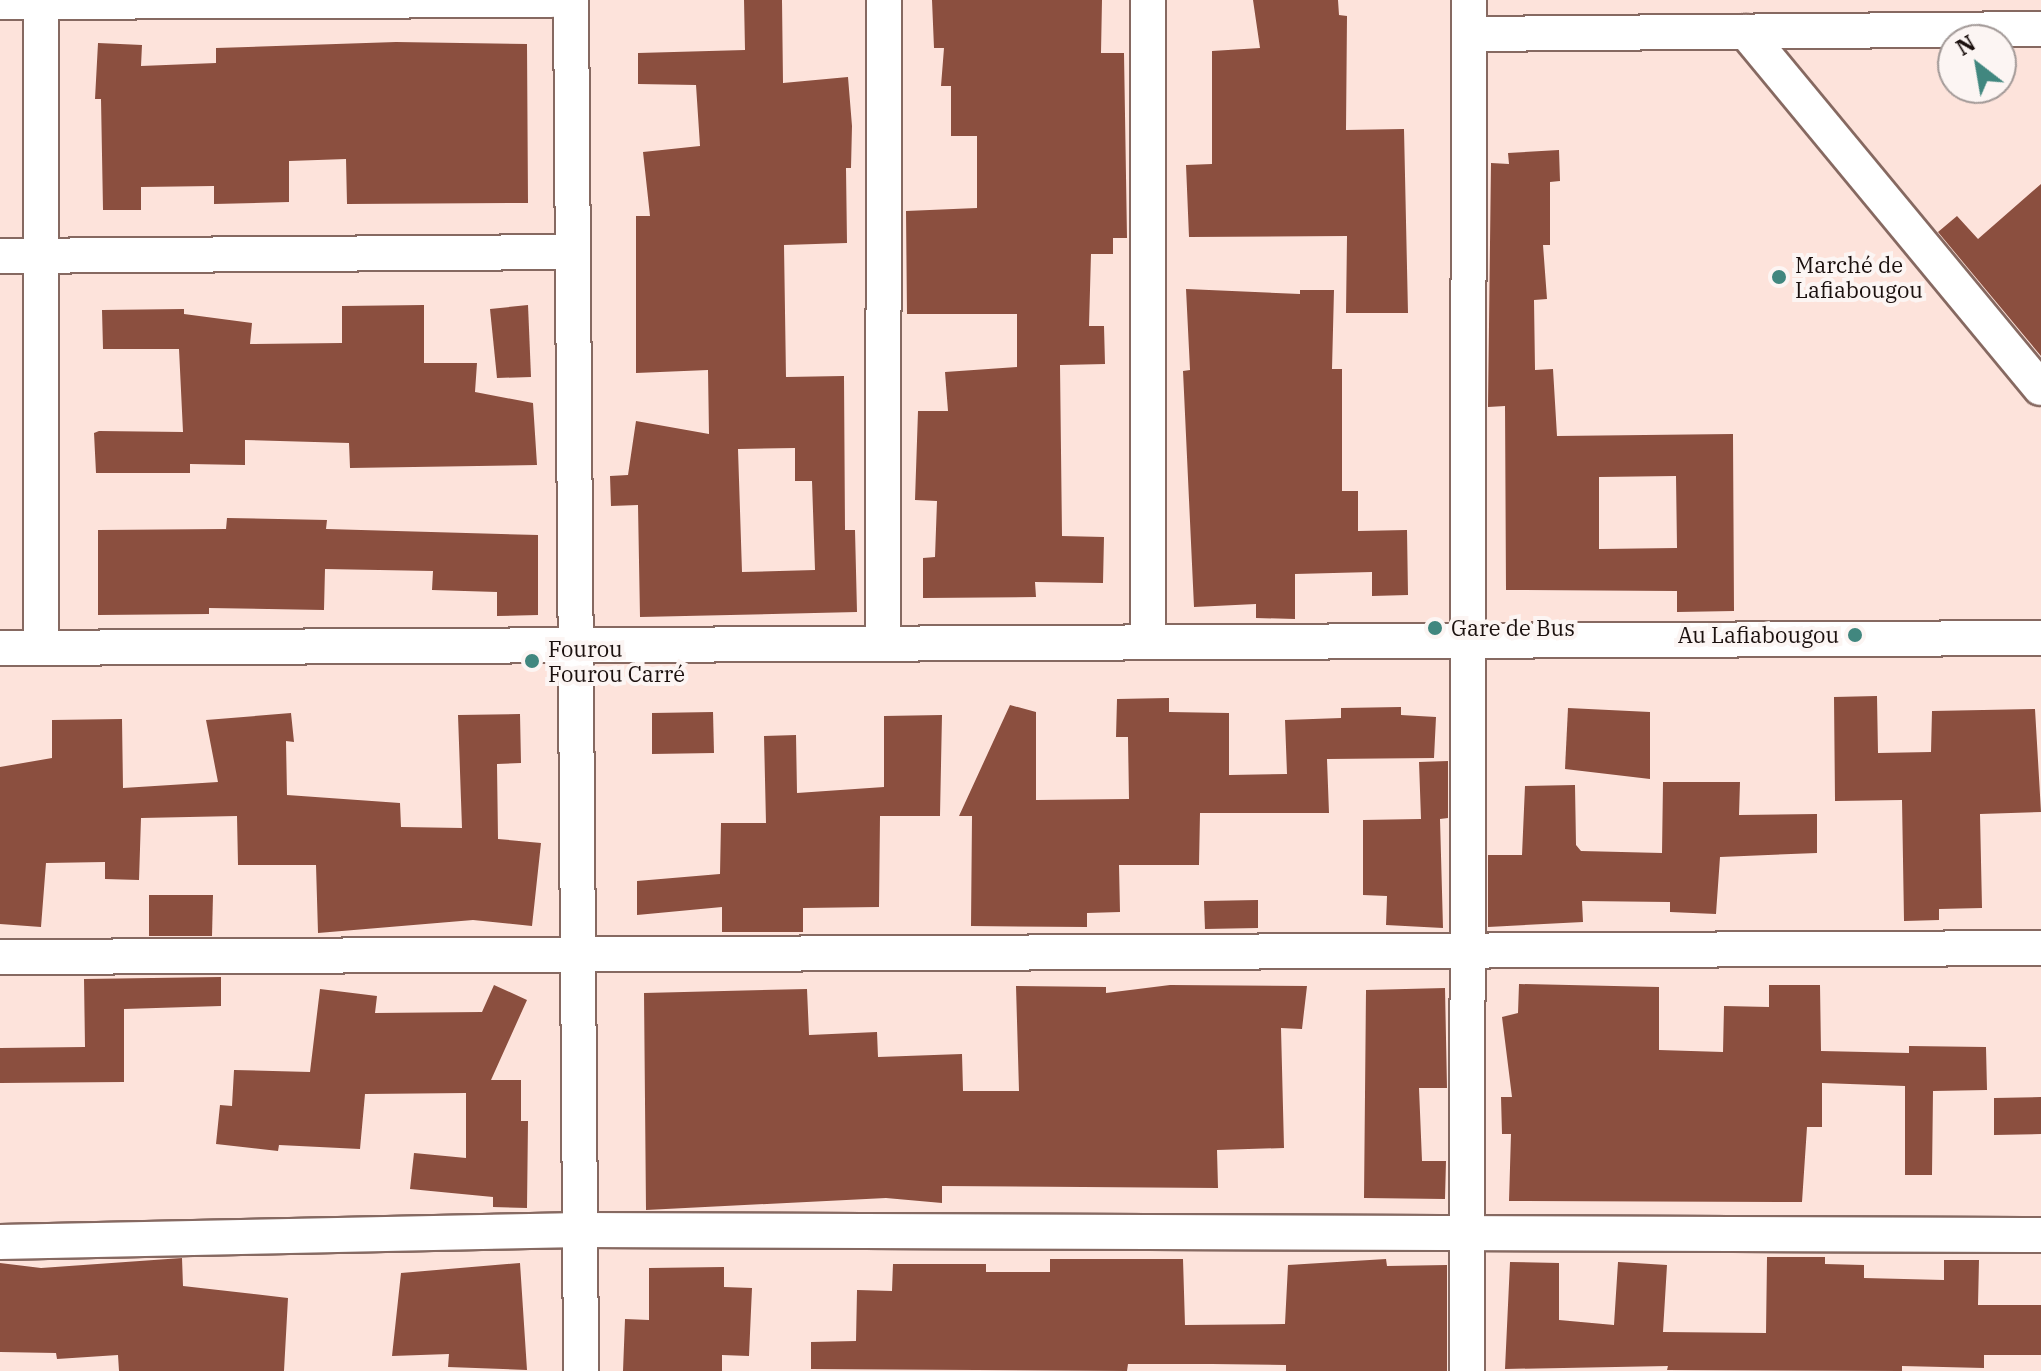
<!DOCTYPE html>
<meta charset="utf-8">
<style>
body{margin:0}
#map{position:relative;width:2041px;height:1371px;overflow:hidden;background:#fde3db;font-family:"IBM Plex Serif",serif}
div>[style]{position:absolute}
.building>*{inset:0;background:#8b4f3f}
.roads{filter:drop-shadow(2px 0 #866961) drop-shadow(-2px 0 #866961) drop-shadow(0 2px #866961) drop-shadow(0 -2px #866961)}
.street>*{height:34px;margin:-17px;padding:0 17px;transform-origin:17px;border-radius:17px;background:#fff}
.dots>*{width:22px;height:22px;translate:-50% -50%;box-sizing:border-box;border:4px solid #fcf5f3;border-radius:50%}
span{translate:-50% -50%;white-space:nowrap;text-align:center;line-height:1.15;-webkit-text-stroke:8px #fcf5f3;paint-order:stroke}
.poi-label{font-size:22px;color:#1b100e}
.left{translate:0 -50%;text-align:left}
.right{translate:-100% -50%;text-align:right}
.north{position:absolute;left:1937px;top:24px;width:80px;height:80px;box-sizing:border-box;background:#fcf5f3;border:2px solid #a29997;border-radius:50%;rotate:329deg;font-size:22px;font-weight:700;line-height:32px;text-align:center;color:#1b100e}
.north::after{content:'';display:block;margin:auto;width:28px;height:36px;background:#41877f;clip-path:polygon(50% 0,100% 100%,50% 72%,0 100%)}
</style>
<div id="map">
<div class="building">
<i style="clip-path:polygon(evenodd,744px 0,782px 0,783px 83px,848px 77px,852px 126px,851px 168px,846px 168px,847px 243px,784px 245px,786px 377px,844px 376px,845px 530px,855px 530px,857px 612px,640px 617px,638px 505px,611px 506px,610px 476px,628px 475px,636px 421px,709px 434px,708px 370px,636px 373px,636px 216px,650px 216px,643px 152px,700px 146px,696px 85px,638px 84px,638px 53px,745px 50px,744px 0,795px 448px,795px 481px,812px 481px,815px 570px,742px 572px,738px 449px,795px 448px)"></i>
<i style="clip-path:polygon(932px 0,1102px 0,1101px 53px,1124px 53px,1127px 238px,1113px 238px,1113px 254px,1091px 254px,1089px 326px,1104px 326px,1105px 364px,1060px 365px,1062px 536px,1104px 537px,1103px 583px,1035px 582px,1036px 597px,923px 598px,923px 558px,935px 557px,937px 501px,915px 500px,918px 411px,948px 411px,945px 372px,1017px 367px,1017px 314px,907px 314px,906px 211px,977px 208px,977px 136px,951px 136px,951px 86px,941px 86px,944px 48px,934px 48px)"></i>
<i style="clip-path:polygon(1253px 0,1338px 0,1339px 15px,1347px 16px,1346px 130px,1404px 129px,1408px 313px,1346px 313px,1347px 236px,1189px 237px,1186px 165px,1212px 164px,1212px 51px,1260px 48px)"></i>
<i style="clip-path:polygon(396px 42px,527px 44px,528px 203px,347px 204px,346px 159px,289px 161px,289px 202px,214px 204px,214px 186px,141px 187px,141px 210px,103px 210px,101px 99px,95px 99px,98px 43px,142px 45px,141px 66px,216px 63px,216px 48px)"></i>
<i style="clip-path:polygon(evenodd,1559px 150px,1560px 181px,1550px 182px,1550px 245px,1543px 245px,1547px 299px,1534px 300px,1535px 370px,1553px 369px,1557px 436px,1733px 434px,1734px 611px,1677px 612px,1677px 591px,1506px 590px,1505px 406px,1488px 407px,1491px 163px,1509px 164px,1508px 153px,1559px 150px,1676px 476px,1677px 548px,1599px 549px,1599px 477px,1676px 476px)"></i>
<i style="clip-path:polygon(2041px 184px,2041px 356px,1938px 232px,1957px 216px,1978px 239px)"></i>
<i style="clip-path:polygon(1186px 289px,1300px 294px,1300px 290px,1334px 290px,1332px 369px,1342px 369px,1342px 491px,1358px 491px,1358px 531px,1407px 530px,1408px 595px,1372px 596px,1372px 572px,1295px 574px,1295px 619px,1256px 618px,1256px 604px,1194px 607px,1183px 371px,1190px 370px)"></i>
<i style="clip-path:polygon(424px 305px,424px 363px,477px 363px,475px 392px,533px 403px,537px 465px,350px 468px,349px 443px,245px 440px,245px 465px,190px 464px,190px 473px,96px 473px,94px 433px,99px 431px,183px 432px,179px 349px,103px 349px,102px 310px,184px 309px,184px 314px,252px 323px,250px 344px,342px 343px,342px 306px)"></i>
<i style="clip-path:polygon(528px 305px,531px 377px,497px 378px,490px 309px)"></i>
<i style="clip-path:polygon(227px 518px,327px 520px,326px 529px,538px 535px,538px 615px,497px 616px,497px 592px,432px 590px,433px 571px,325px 569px,324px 610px,209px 608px,209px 614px,98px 615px,98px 530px,226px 529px)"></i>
<i style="clip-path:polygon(1877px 696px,1878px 753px,1931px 752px,1932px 711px,2035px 709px,2041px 812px,1980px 814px,1982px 908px,1939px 909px,1939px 920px,1904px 921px,1902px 800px,1835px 801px,1834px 697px)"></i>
<i style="clip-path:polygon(1169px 698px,1169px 712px,1229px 713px,1229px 775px,1287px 774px,1285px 720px,1341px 718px,1341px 708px,1401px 707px,1401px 715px,1436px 717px,1434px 758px,1327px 759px,1329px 813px,1200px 813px,1199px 865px,1119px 865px,1120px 912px,1087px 913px,1087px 927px,971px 926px,972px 816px,959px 816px,1010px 705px,1036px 712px,1036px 800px,1129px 799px,1128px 737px,1116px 737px,1117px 699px)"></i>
<i style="clip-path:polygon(1568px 708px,1650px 712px,1650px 779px,1565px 769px)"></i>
<i style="clip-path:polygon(713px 712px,714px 753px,652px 754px,652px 713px)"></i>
<i style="clip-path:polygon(291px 713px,294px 742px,286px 741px,287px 795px,400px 803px,401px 827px,462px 828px,458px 715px,520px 714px,521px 763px,497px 764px,498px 839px,541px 843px,532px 926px,473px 920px,318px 933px,316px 865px,238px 865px,237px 816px,141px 818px,139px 880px,105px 879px,105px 862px,46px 863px,41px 927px,0 924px,0 767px,52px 758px,52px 720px,122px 719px,123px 788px,218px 782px,206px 720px)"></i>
<i style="clip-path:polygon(942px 715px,940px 816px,880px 816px,879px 907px,803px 908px,803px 932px,722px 932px,722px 907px,637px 915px,637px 881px,720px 874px,721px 823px,766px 823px,764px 736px,796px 735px,797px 793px,884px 787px,884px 716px)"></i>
<i style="clip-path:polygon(1448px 761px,1448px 818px,1440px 819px,1443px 928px,1386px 925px,1387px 896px,1363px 895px,1363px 820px,1421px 819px,1419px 762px)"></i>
<i style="clip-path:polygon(1663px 782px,1740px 782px,1739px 815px,1817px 814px,1817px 853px,1720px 857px,1716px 914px,1670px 912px,1670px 902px,1582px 901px,1583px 922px,1488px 927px,1488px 855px,1522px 855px,1525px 786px,1575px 785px,1576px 845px,1581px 851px,1662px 853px)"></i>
<i style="clip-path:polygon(149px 895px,213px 895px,212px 936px,149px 936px)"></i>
<i style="clip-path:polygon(1258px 900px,1258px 928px,1205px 929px,1204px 901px)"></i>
<i style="clip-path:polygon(221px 977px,221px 1006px,124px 1009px,124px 1082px,0 1083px,0 1048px,85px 1047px,84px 979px)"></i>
<i style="clip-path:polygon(1519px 984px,1659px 987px,1659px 1050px,1723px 1052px,1724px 1006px,1769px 1007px,1769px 985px,1820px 985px,1821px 1051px,1909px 1053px,1909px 1046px,1986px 1047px,1987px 1090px,1933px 1091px,1932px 1175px,1905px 1175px,1905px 1086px,1822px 1083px,1822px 1127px,1807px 1127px,1802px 1202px,1509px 1201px,1511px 1134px,1502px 1134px,1501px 1097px,1512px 1097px,1502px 1017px,1518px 1013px)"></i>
<i style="clip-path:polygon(494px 985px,527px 1000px,491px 1080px,521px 1080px,521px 1121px,528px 1121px,527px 1208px,493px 1207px,493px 1197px,410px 1189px,414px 1153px,466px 1158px,466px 1093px,365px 1094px,360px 1149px,279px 1145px,278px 1151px,216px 1144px,220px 1105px,232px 1106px,234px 1070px,310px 1072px,320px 989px,377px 996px,375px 1013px,482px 1012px)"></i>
<i style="clip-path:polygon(1170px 985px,1307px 986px,1302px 1029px,1281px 1028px,1284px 1148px,1217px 1150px,1218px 1188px,942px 1186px,942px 1203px,886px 1198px,646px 1210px,644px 993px,807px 989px,809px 1035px,877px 1032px,878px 1057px,962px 1054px,963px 1091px,1019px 1091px,1016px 986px,1106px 987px,1106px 993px)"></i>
<i style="clip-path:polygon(1445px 988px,1447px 1088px,1419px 1088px,1422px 1161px,1446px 1161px,1445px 1199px,1364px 1198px,1366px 990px)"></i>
<i style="clip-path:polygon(2041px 1097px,2041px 1134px,1994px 1135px,1994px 1098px)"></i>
<i style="clip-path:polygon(1767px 1257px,1825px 1257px,1825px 1264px,1864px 1265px,1864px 1278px,1944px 1280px,1944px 1260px,1979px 1260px,1978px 1305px,2041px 1305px,2041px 1355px,1984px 1355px,1984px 1368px,1902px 1366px,1902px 1371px,1667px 1370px,1668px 1366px,1505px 1369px,1510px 1262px,1559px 1263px,1559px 1320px,1614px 1325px,1618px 1262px,1667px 1265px,1663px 1332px,1766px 1333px)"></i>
<i style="clip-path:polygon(182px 1258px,183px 1286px,288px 1298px,284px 1371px,119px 1371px,118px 1355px,57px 1359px,56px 1353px,0 1352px,0 1263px,41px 1268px)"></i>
<i style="clip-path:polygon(1050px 1259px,1183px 1259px,1185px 1325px,1285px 1324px,1288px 1265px,1386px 1259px,1387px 1266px,1447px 1265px,1447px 1371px,1286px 1371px,1286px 1365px,1212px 1364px,1128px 1364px,1127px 1371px,811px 1369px,811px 1342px,856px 1341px,857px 1290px,892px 1291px,893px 1264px,986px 1264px,986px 1272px,1050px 1272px)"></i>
<i style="clip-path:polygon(520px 1263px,527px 1370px,448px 1367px,449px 1354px,392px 1356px,401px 1273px)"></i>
<i style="clip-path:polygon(724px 1267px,724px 1287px,752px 1288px,749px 1356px,722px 1355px,722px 1371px,623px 1371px,625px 1319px,649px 1320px,649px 1268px)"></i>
</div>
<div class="roads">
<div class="street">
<i style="left:571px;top:0;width:1371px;rotate:89.58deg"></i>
<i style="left:0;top:2px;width:551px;rotate:-0.21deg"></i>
<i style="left:1746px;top:32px;width:462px;rotate:50.4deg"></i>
<i style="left:1469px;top:34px;width:572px;rotate:-0.5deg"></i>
<i style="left:0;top:256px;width:573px;rotate:-0.4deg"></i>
<i style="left:1148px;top:642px;width:642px;rotate:-90deg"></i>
<i style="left:883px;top:643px;width:643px;rotate:-89.91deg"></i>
<i style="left:0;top:648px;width:2041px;rotate:-0.28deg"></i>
<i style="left:41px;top:648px;width:648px;rotate:-90deg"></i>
<i style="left:0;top:957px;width:2041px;rotate:-0.25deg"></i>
<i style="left:0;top:1242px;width:581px;rotate:-1.18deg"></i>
<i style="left:581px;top:1230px;width:1460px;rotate:0.2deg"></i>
<i style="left:1467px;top:1371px;width:1371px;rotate:-89.92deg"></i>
</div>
</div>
<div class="dots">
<i style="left:1779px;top:277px;background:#41877f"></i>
<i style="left:1435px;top:628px;background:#41877f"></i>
<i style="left:1855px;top:635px;background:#41877f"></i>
<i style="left:532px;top:661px;background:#41877f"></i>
</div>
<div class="poi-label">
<span class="left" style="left:1795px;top:277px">Marché de<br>Lafiabougou</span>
<span class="left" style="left:1451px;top:628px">Gare de Bus</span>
<span class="right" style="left:1839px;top:635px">Au Lafiabougou</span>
<span class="left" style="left:548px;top:661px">Fourou<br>Fourou Carré</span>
</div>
<div class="north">N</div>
</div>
